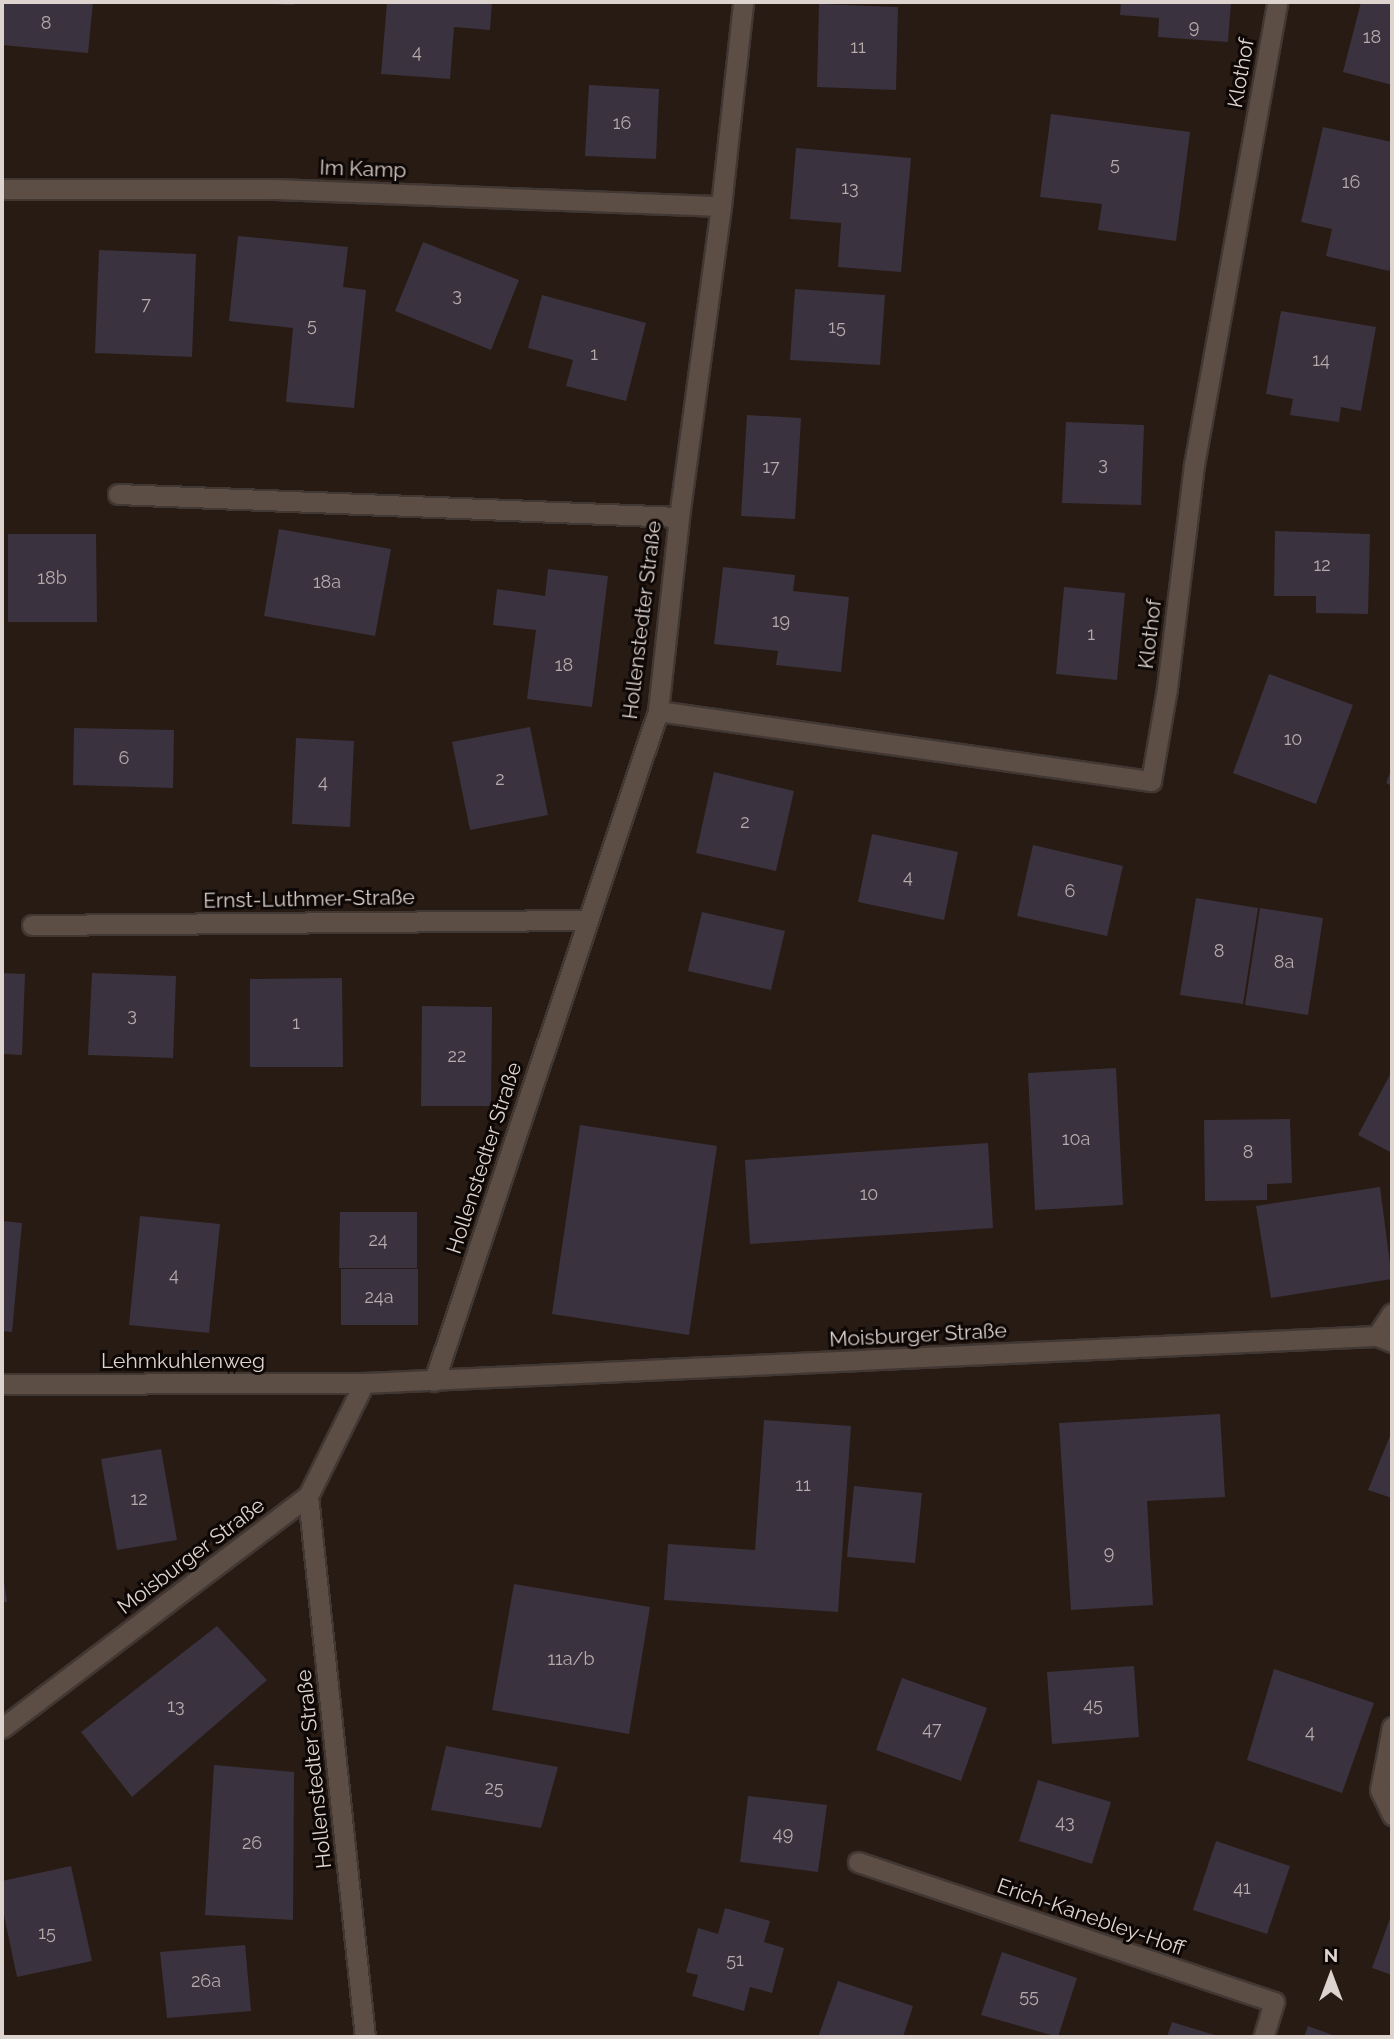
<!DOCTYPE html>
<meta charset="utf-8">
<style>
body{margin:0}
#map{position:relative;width:1394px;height:2039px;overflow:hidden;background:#281b14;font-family:Raleway,sans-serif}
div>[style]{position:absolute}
.building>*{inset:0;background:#3a323e}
.roads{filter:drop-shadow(2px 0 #413733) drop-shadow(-2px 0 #413733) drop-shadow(0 2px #413733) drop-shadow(0 -2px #413733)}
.service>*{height:19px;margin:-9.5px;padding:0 9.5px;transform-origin:9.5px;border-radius:9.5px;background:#5c4d45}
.minor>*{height:19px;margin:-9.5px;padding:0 9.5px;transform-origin:9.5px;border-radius:9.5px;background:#5c4d45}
span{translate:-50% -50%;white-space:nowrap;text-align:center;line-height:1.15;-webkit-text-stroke:6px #0d0705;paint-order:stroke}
.number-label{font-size:18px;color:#b4abab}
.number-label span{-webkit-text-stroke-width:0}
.street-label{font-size:21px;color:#ddd3cf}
.frame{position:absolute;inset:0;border:4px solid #ddd3cf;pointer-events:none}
.north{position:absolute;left:1296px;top:1941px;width:70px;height:70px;-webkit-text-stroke:5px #0d0705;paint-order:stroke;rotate:0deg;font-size:19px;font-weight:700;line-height:28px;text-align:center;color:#ddd3cf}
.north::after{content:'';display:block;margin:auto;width:24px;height:32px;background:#ddd3cf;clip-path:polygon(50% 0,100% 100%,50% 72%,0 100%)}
</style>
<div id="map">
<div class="building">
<i style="clip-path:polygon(2px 2px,93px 2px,88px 53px,2px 45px)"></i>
<i style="clip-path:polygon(272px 2px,294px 2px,294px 5px,272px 4px)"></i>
<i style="clip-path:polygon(387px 2px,492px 2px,490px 30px,454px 27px,450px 79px,381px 74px)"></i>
<i style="clip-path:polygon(1121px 2px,1231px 2px,1228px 42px,1158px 37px,1159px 18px,1120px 15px)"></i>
<i style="clip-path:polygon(1361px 2px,1392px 2px,1392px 85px,1343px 72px)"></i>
<i style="clip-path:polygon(819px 4px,898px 7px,896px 90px,817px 87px)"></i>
<i style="clip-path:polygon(589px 85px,659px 89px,656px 159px,585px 156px)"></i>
<i style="clip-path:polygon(1051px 114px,1190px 132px,1176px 241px,1098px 230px,1102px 204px,1040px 197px)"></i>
<i style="clip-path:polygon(1323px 127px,1392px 142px,1392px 259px,1389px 271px,1326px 256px,1332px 229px,1301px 222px)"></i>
<i style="clip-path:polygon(796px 148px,911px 158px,901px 272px,838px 267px,841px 223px,790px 219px)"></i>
<i style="clip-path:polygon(238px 236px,348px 247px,343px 287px,366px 290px,354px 408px,286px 402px,293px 328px,229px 321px)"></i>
<i style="clip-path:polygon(423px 242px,519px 280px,491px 350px,395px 311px)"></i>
<i style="clip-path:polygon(99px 250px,196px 254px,192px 357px,95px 353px)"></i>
<i style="clip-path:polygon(795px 289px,885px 295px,880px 365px,790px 360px)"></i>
<i style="clip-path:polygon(542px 295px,646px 323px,626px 401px,566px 386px,573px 360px,528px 348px)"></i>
<i style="clip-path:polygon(1281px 311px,1376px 327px,1361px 411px,1341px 407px,1339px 422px,1290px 415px,1293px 399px,1266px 394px)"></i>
<i style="clip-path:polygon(747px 415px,801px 418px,795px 519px,741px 516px)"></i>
<i style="clip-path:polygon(1066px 422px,1144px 425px,1141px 505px,1062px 503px)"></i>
<i style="clip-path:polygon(279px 529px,391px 549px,375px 636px,264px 616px)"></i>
<i style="clip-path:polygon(1275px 531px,1370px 534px,1368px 614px,1316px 613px,1316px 596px,1274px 596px)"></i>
<i style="clip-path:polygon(8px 534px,96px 534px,97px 622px,8px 622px)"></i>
<i style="clip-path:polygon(723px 567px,795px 575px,793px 591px,849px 597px,841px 672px,776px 665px,778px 651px,714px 644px)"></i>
<i style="clip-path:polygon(548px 569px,608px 576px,592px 707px,527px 699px,536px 630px,493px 625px,497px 589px,545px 596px)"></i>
<i style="clip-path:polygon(1064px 587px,1125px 593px,1117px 680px,1056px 674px)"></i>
<i style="clip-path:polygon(1269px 674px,1353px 705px,1316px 804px,1233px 773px)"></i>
<i style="clip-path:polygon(530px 727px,548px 815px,470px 830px,452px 742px)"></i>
<i style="clip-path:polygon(74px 728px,174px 730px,173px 788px,73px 785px)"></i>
<i style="clip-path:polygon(296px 738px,354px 741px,350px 827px,292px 824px)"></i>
<i style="clip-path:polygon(1392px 768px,1392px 786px,1386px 783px)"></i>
<i style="clip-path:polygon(714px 772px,794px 791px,776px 871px,696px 853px)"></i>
<i style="clip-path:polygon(872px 834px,958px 852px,944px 920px,858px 902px)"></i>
<i style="clip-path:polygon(1033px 845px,1123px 866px,1107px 936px,1017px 916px)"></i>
<i style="clip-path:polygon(1196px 898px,1258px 908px,1243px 1004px,1180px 995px)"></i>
<i style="clip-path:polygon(1260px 908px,1323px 918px,1308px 1015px,1245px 1005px)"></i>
<i style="clip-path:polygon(702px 912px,785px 931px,771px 990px,688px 971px)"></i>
<i style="clip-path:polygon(2px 973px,25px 974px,22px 1055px,2px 1054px)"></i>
<i style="clip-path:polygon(92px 973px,176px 976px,173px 1058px,88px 1055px)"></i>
<i style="clip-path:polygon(342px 978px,343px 1067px,250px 1067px,250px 979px)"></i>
<i style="clip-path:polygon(422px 1006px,492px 1007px,491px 1106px,421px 1106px)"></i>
<i style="clip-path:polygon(1116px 1068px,1123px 1205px,1035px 1210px,1028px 1073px)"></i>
<i style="clip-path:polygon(1392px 1071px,1392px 1153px,1358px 1135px)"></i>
<i style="clip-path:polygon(1290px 1119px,1292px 1183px,1267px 1184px,1267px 1200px,1205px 1201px,1204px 1120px)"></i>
<i style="clip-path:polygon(580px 1125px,717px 1146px,689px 1335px,552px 1314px)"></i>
<i style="clip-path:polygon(988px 1143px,993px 1228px,750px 1244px,745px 1160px)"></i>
<i style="clip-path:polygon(1380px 1187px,1392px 1279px,1271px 1298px,1256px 1206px)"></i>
<i style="clip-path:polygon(340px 1212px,417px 1212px,417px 1268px,339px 1268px)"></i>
<i style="clip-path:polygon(140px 1216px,220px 1224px,209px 1333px,129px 1325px)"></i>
<i style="clip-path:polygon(2px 1221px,22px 1223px,12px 1332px,2px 1331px)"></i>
<i style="clip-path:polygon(341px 1269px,418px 1269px,418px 1325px,341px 1325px)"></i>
<i style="clip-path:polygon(1220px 1414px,1225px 1497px,1147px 1501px,1153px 1605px,1071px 1610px,1059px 1423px)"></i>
<i style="clip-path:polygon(764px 1420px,851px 1426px,838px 1612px,664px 1600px,668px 1544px,755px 1550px)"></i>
<i style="clip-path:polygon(1392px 1431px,1392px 1498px,1368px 1490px)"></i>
<i style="clip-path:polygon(161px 1449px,177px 1540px,117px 1550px,101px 1459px)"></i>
<i style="clip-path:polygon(854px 1486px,922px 1493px,915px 1563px,847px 1557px)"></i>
<i style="clip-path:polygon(2px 1567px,7px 1602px,2px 1602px)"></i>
<i style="clip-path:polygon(514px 1584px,650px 1607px,629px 1734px,492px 1710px)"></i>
<i style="clip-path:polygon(217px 1626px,267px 1680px,132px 1797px,81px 1732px)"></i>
<i style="clip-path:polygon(1134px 1666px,1139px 1737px,1052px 1744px,1047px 1672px)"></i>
<i style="clip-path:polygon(1274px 1669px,1374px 1703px,1342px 1793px,1247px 1760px)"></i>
<i style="clip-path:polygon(902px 1678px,987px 1708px,961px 1781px,876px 1750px)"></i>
<i style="clip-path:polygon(446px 1746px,558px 1767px,541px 1828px,431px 1810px)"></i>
<i style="clip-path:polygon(214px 1765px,294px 1772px,293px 1920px,205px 1915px)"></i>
<i style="clip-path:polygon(1038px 1780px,1111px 1802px,1092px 1864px,1019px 1841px)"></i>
<i style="clip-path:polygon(748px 1796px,827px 1805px,818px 1872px,740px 1862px)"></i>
<i style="clip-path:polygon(1216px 1841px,1290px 1866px,1267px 1934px,1193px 1910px)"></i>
<i style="clip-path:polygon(71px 1866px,92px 1961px,17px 1977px,2px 1906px,2px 1881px)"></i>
<i style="clip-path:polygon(725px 1908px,770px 1921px,764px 1942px,784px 1948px,772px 1993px,750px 1987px,744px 2011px,692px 1996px,698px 1975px,686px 1972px,698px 1928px,718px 1934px)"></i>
<i style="clip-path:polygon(1392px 1913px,1392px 1975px,1372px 1968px)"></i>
<i style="clip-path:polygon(245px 1945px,251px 2011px,167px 2018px,160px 1952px)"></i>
<i style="clip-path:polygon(1002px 1952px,1077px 1978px,1058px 2037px,981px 2015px)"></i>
<i style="clip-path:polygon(838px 1981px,913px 2006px,903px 2037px,818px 2037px)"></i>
<i style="clip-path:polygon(1172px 2022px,1221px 2037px,1167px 2037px)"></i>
<i style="clip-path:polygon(1308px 2026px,1338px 2037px,1304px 2037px)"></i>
</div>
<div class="roads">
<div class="service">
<i style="left:118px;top:494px;width:561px;rotate:2.35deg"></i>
</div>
<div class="minor">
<i style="left:2px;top:189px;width:273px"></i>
<i style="left:275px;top:189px;width:446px;rotate:2.2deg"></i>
<i style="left:658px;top:711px;width:498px;rotate:8.1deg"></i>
<i style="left:1151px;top:781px;width:94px;rotate:-80.2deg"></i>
<i style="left:1167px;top:688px;width:225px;rotate:-83.1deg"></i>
<i style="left:1194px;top:465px;width:470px;rotate:-79.8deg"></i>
<i style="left:32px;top:925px;width:556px;rotate:-0.52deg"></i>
<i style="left:1377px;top:1336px;width:27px;rotate:-57deg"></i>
<i style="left:434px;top:1381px;width:706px;rotate:-71.51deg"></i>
<i style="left:658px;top:711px;width:195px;rotate:-83.8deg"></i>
<i style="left:679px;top:517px;width:314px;rotate:-82.3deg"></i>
<i style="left:721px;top:206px;width:205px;rotate:-83.8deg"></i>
<i style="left:2px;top:1384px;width:362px;rotate:-0.2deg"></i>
<i style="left:364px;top:1383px;width:1014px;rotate:-2.66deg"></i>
<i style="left:1377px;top:1336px;width:16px;rotate:22deg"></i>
<i style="left:308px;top:1496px;width:544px;rotate:83.99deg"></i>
<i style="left:1392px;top:1727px;width:64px;rotate:100.8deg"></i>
<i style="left:1380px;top:1790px;width:28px;rotate:64deg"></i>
<i style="left:2px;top:1728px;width:384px;rotate:-37.2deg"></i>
<i style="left:308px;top:1496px;width:126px;rotate:-63.6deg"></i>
<i style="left:858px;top:1862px;width:439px;rotate:18.6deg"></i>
<i style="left:1274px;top:2002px;width:37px;rotate:107deg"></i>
</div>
</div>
<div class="number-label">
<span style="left:46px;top:23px">8</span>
<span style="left:1194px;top:27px">9</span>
<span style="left:1372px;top:37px">18</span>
<span style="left:858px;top:47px">11</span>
<span style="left:417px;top:52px">4</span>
<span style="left:622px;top:123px">16</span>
<span style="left:1115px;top:164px">5</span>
<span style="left:1351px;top:182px">16</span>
<span style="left:850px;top:188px">13</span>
<span style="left:457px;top:295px">3</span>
<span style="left:146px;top:304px">7</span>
<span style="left:312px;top:325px">5</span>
<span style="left:837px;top:327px">15</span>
<span style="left:594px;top:354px">1</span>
<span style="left:1321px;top:360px">14</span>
<span style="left:1103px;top:464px">3</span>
<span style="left:771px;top:467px">17</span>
<span style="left:1322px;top:565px">12</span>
<span style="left:52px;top:578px">18b</span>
<span style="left:327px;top:582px">18a</span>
<span style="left:781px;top:621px">19</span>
<span style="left:1091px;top:634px">1</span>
<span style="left:564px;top:665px">18</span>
<span style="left:1293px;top:739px">10</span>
<span style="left:124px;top:758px">6</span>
<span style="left:500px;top:779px">2</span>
<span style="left:323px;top:782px">4</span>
<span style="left:745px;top:822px">2</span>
<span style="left:908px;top:877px">4</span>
<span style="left:1070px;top:891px">6</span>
<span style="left:1219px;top:951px">8</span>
<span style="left:1284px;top:962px">8a</span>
<span style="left:132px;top:1015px">3</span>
<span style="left:296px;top:1023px">1</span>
<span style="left:457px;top:1056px">22</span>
<span style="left:1076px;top:1139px">10a</span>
<span style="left:1248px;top:1152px">8</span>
<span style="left:869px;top:1194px">10</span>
<span style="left:378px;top:1240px">24</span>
<span style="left:174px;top:1275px">4</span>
<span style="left:379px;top:1297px">24a</span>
<span style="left:803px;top:1485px">11</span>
<span style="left:139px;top:1499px">12</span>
<span style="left:1109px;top:1553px">9</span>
<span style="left:571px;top:1659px">11a/b</span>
<span style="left:1093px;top:1705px">45</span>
<span style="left:176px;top:1706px">13</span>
<span style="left:932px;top:1729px">47</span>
<span style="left:1310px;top:1732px">4</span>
<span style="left:494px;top:1788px">25</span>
<span style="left:1065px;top:1822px">43</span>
<span style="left:783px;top:1834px">49</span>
<span style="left:252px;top:1843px">26</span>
<span style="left:1242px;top:1888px">41</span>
<span style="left:47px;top:1933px">15</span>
<span style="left:735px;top:1960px">51</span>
<span style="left:206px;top:1981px">26a</span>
<span style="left:1029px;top:1996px">55</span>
</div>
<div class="street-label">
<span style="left:1241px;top:73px;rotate:-80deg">Klothof</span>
<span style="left:363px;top:169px;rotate:2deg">Im Kamp</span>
<span style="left:642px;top:620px;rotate:-83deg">Hollenstedter Straße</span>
<span style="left:1150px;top:634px;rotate:-83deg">Klothof</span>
<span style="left:309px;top:899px;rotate:-1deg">Ernst-Luthmer-Straße</span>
<span style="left:484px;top:1158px;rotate:-72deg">Hollenstedter Straße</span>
<span style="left:918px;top:1335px;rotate:-3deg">Moisburger Straße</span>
<span style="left:183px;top:1361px">Lehmkuhlenweg</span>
<span style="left:191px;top:1556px;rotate:-37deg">Moisburger Straße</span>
<span style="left:314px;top:1769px;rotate:-96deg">Hollenstedter Straße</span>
<span style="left:1091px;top:1917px;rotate:19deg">Erich-Kanebley-Hoff</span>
</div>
<div class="frame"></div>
<div class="north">N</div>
</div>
